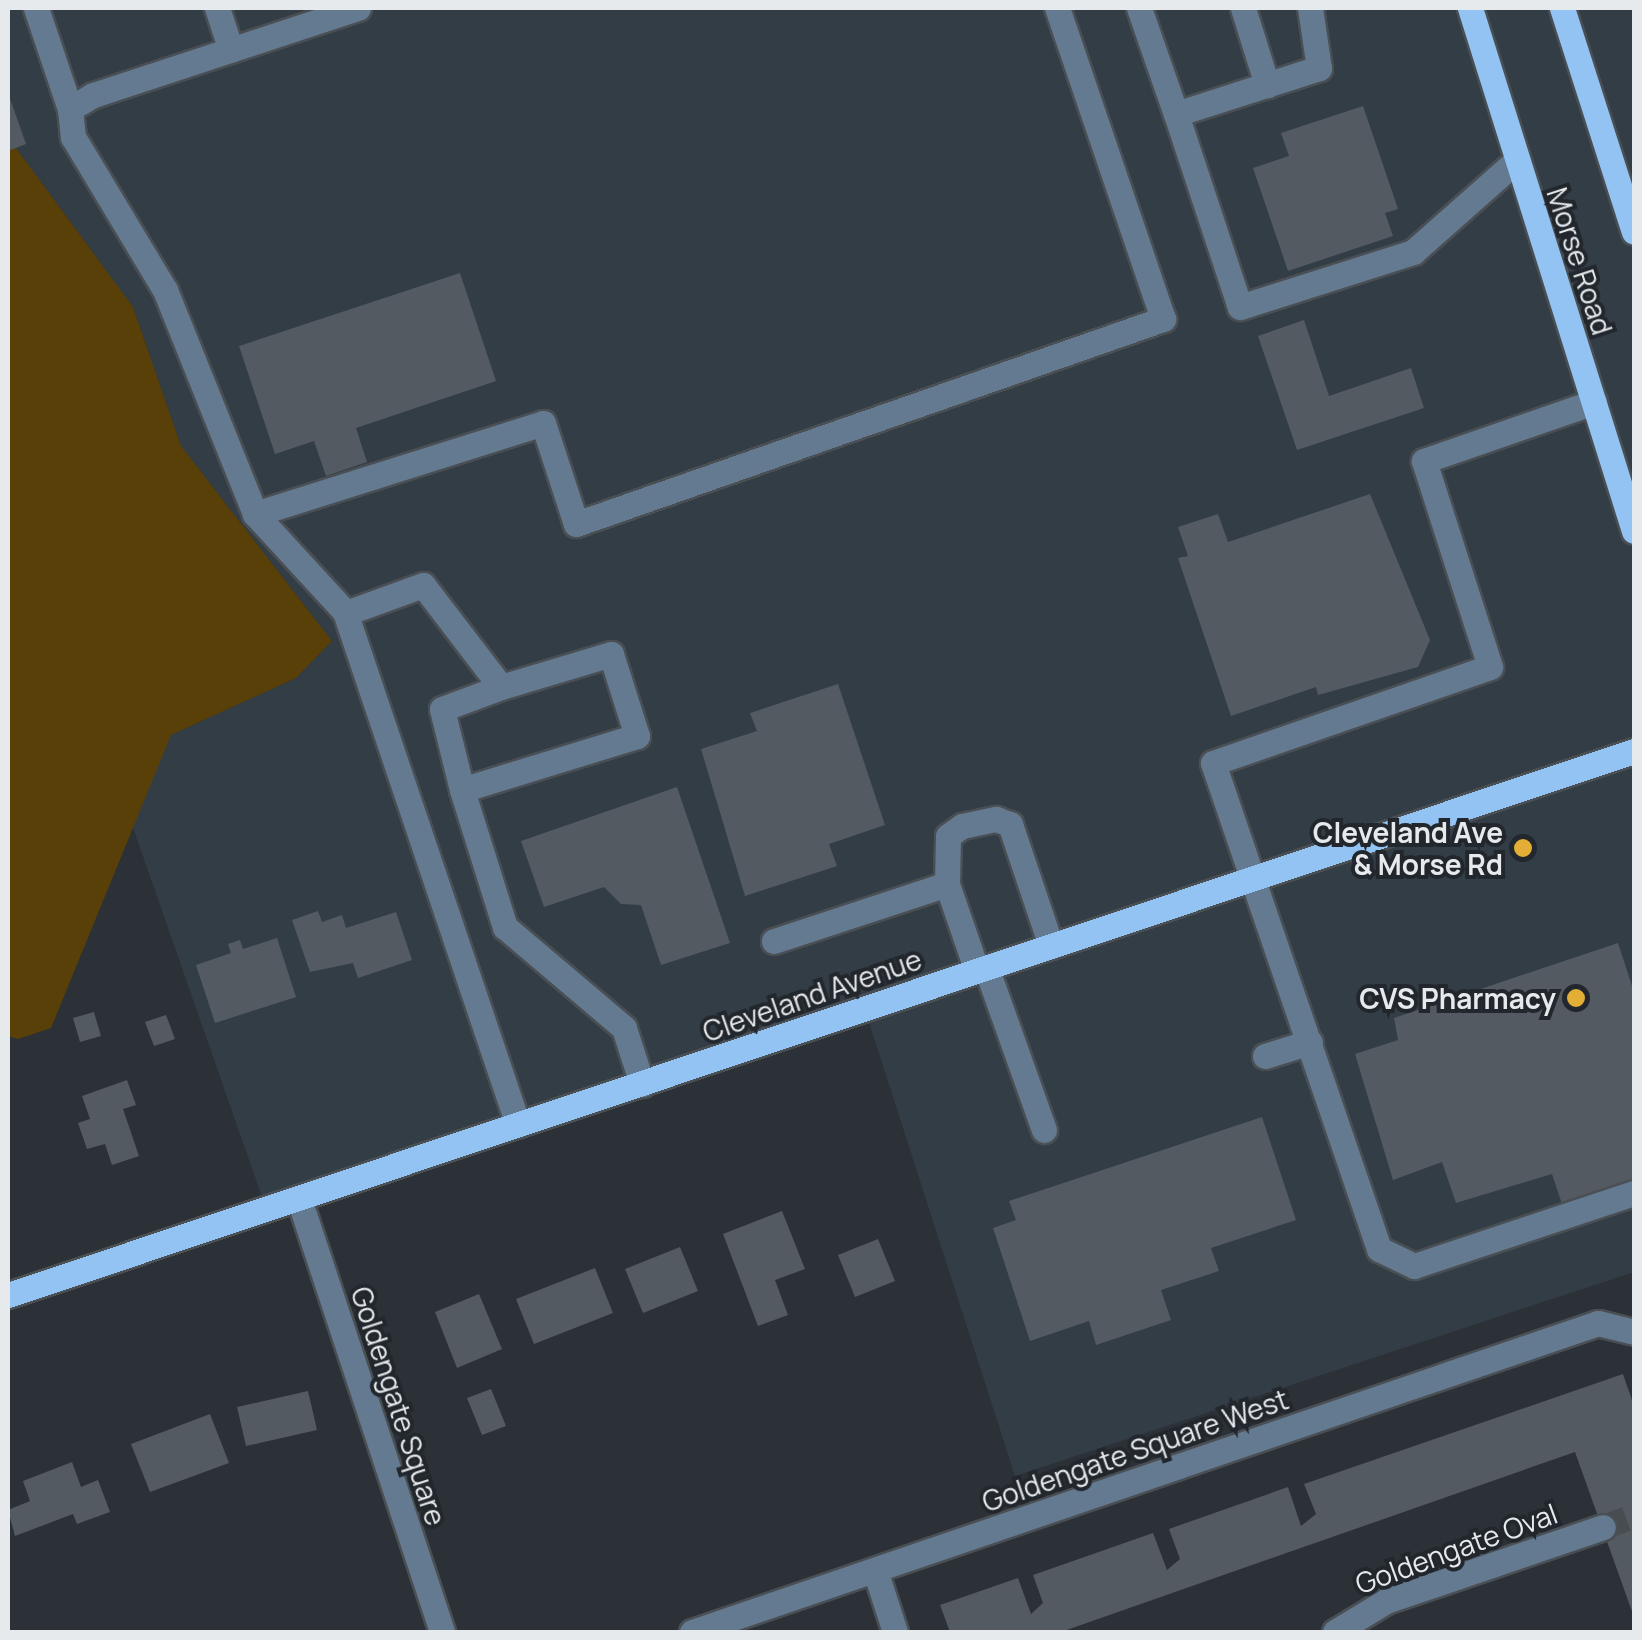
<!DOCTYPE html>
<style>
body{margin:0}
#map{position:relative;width:1642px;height:1640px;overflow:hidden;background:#2c3137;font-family:Manrope,sans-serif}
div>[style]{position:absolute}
.built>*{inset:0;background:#333d46}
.green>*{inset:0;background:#584008}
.building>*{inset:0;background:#545a61}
.minor-tunnel>*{height:25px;margin-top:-12.5px;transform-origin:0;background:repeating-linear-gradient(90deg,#484d52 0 25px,transparent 0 37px)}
.roads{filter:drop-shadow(2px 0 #4a4f54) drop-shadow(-2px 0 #4a4f54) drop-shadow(0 2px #4a4f54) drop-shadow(0 -2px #4a4f54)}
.minor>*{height:25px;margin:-12.5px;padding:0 12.5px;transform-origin:12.5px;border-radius:12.5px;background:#637a91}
.major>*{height:25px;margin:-12.5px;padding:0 12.5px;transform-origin:12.5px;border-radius:12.5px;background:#92c3f3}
.dots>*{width:28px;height:28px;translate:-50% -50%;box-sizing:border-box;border:5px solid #22272d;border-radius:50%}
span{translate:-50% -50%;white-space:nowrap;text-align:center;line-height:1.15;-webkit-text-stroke:8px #22272d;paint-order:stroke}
.street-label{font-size:28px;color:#e6eaed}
.poi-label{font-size:28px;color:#e6eaed;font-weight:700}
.right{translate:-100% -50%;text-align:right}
.frame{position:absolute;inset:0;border:10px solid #e6eaed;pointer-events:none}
</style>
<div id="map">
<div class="built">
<i style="clip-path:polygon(8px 8px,1634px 8px,1634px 1272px,1015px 1476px,866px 1013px,268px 1214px,131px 822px,171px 735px,296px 678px,332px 641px,181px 446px,133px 307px,8px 137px)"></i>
</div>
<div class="green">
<i style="clip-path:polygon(8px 137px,133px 307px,181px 446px,332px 641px,296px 678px,171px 735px,51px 1028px,18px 1039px,8px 1036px)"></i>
</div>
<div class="building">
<i style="clip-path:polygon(8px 93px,26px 144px,8px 151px)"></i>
<i style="clip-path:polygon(1363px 106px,1398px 209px,1385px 213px,1393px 236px,1288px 271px,1253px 168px,1289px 156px,1281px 133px)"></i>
<i style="clip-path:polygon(460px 273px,496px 381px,356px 428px,367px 462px,326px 476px,314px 441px,275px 454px,239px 346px)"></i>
<i style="clip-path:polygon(1304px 320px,1329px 396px,1411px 368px,1424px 408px,1297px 450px,1258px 336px)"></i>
<i style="clip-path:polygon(1370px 494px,1430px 640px,1418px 667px,1318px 695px,1316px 687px,1231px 716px,1178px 558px,1188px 556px,1178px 527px,1218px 514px,1228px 542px)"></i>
<i style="clip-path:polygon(838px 684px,885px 825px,829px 844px,837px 866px,745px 896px,701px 749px,757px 731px,750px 713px)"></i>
<i style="clip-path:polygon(677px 787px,730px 943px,661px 965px,641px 905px,621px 904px,604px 887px,544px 907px,521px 841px)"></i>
<i style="clip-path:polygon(318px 911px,322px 922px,342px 915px,346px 928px,396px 912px,412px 960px,358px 978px,353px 963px,310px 972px,292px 920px)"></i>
<i style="clip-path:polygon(277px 938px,296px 997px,215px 1023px,196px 965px,231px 953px,228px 944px,240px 940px,243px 949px)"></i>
<i style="clip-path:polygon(1618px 943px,1634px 992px,1634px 1183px,1563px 1207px,1552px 1174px,1456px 1203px,1442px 1162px,1393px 1180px,1355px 1054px,1398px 1040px,1394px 1018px)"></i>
<i style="clip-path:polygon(94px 1012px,101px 1036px,80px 1042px,73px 1018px)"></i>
<i style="clip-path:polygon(166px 1015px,175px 1039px,154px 1046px,145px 1022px)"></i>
<i style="clip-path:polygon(127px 1080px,136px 1105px,123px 1109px,139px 1156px,112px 1165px,105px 1144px,87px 1149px,78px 1123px,90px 1119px,82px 1096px)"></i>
<i style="clip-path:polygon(1262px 1117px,1296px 1220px,1211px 1248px,1219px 1271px,1161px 1290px,1171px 1320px,1096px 1345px,1089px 1321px,1030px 1341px,993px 1228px,1016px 1220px,1009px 1201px)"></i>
<i style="clip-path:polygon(782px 1211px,805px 1269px,775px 1280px,788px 1315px,758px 1326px,723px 1234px)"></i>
<i style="clip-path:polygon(878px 1239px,895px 1281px,855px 1297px,838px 1255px)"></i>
<i style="clip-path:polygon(680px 1247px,698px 1291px,643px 1313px,625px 1269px)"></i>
<i style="clip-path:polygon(595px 1268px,613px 1313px,534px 1344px,516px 1299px)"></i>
<i style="clip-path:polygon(479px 1294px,502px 1349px,457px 1368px,435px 1312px)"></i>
<i style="clip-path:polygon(1623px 1374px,1634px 1406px,1634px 1617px,1575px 1452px,1061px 1632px,950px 1632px,940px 1605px,1018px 1578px,1031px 1614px,1043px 1603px,1033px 1575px,1153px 1533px,1167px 1570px,1180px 1559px,1169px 1529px,1288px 1487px,1301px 1526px,1316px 1514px,1304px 1484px)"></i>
<i style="clip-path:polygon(491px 1389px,506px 1426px,482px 1435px,467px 1398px)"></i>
<i style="clip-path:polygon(308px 1391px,317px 1430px,246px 1446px,237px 1407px)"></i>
<i style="clip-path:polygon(210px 1414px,229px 1463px,150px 1492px,131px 1444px)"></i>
<i style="clip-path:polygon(72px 1462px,81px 1487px,98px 1480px,110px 1512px,77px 1524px,73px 1514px,15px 1536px,8px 1510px,30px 1501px,23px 1481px)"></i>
</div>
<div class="minor-tunnel">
<i style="left:1603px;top:1527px;width:33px;rotate:-20deg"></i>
</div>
<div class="roads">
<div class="minor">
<i style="left:36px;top:8px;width:107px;rotate:71.4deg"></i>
<i style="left:217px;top:8px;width:44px;rotate:71.6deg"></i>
<i style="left:358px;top:8px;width:279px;rotate:161.8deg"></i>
<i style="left:93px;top:95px;width:27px;rotate:149deg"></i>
<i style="left:70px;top:109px;width:28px;rotate:84deg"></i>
<i style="left:73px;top:137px;width:179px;rotate:59deg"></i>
<i style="left:165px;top:290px;width:241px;rotate:68.1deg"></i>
<i style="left:255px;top:514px;width:133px;rotate:47.4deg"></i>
<i style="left:345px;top:612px;width:541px;rotate:71.36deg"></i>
<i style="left:1139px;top:8px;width:112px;rotate:70.8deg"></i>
<i style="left:1243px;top:8px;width:81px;rotate:72.7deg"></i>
<i style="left:1310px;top:8px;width:61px;rotate:81.5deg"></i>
<i style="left:1319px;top:68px;width:150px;rotate:162.2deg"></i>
<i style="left:1176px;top:114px;width:203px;rotate:71.7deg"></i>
<i style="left:1240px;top:307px;width:182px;rotate:-17.6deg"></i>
<i style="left:1413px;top:252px;width:139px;rotate:-41.5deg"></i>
<i style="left:1594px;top:402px;width:180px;rotate:160.9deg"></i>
<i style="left:1424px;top:461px;width:216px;rotate:72.2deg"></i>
<i style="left:1490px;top:667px;width:293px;rotate:160.9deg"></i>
<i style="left:1213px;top:763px;width:514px;rotate:71.14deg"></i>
<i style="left:1379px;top:1249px;width:39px;rotate:26deg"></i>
<i style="left:1414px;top:1266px;width:232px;rotate:-18.4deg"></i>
<i style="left:255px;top:514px;width:302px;rotate:-17.5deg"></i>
<i style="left:543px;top:423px;width:106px;rotate:71.9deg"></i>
<i style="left:576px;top:524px;width:622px;rotate:-19.25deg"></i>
<i style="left:1163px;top:319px;width:329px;rotate:-108.8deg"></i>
<i style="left:346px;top:613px;width:82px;rotate:-20deg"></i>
<i style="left:423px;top:585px;width:128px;rotate:52.6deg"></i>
<i style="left:501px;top:687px;width:115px;rotate:-16.7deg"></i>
<i style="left:611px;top:654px;width:86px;rotate:72.4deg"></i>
<i style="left:637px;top:736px;width:183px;rotate:162.9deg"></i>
<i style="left:462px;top:790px;width:144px;rotate:72.6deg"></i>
<i style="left:505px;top:927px;width:156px;rotate:40.3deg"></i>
<i style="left:624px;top:1028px;width:59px;rotate:72.2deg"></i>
<i style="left:462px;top:790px;width:83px;rotate:-103.9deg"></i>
<i style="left:442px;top:709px;width:63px;rotate:-20.4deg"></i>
<i style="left:947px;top:884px;width:48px;rotate:-88.8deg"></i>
<i style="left:948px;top:836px;width:17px;rotate:-36deg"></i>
<i style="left:962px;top:826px;width:35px;rotate:-12deg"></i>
<i style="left:996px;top:819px;width:15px;rotate:20deg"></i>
<i style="left:1010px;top:824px;width:129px;rotate:71.4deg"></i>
<i style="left:774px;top:941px;width:182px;rotate:-18.2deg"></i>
<i style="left:947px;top:884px;width:92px;rotate:71deg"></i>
<i style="left:986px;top:967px;width:173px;rotate:70.4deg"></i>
<i style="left:1265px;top:1056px;width:47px;rotate:-17.3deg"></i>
<i style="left:299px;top:1199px;width:456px;rotate:71.7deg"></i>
<i style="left:875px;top:1570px;width:65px;rotate:72.1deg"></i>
<i style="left:692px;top:1632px;width:957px;rotate:-18.83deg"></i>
<i style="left:1598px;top:1323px;width:37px;rotate:14deg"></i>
<i style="left:1335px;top:1632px;width:60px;rotate:-31.3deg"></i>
<i style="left:1386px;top:1601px;width:229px;rotate:-18.8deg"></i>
</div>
<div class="major">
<i style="left:1470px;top:8px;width:548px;rotate:72.59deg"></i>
<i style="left:1562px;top:8px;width:235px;rotate:72.2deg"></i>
<i style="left:8px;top:1295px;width:1715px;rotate:-18.5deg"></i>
</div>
</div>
<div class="dots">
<i style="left:1523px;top:848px;background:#e3ae35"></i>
<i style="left:1576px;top:998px;background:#e3ae35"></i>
</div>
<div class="street-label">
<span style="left:1580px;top:261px;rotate:72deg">Morse Road</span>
<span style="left:812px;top:995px;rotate:-19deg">Cleveland Avenue</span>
<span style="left:399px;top:1406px;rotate:72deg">Goldengate Square</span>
<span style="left:1135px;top:1450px;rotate:-19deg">Goldengate Square West</span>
<span style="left:1456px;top:1548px;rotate:-20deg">Goldengate Oval</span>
</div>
<div class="poi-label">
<span class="right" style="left:1503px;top:848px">Cleveland Ave<br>&amp; Morse Rd</span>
<span class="right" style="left:1556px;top:998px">CVS Pharmacy</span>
</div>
<div class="frame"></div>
</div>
